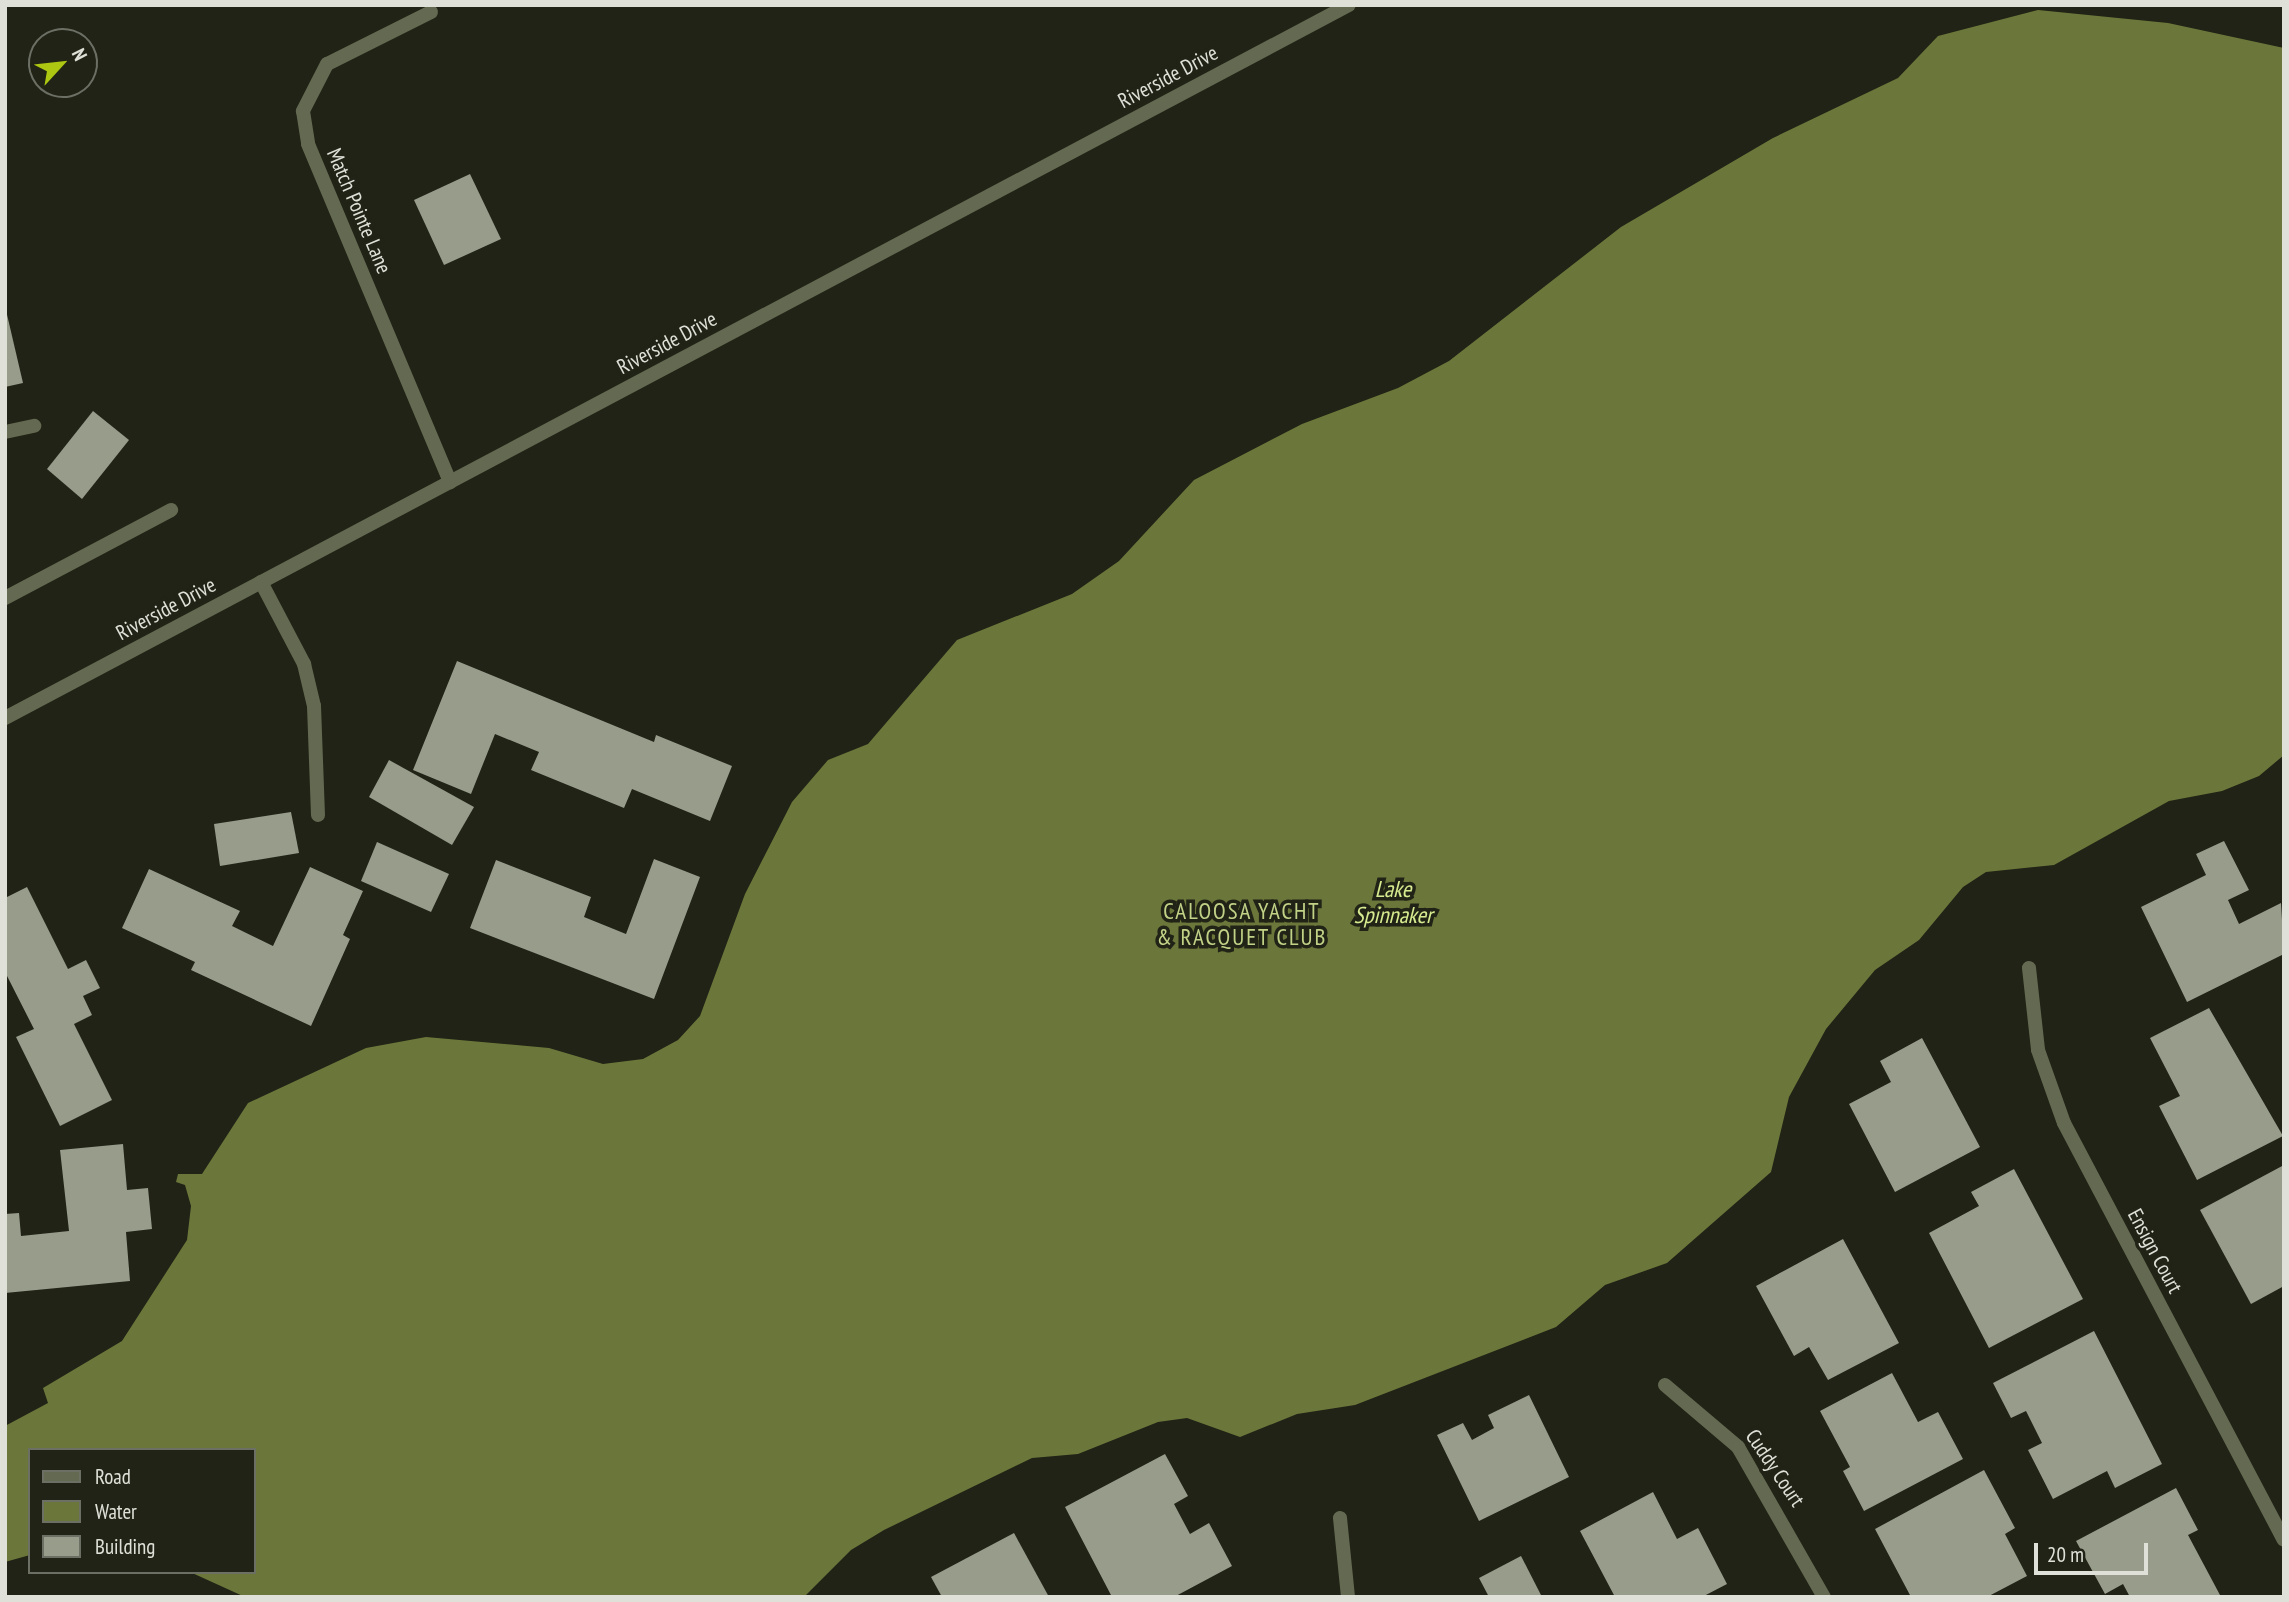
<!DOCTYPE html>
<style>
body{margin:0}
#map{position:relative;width:2289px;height:1602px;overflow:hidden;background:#202316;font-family:"PT Sans Narrow",sans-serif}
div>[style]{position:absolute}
.water>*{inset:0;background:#6b773a}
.building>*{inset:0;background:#979c8b}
.lane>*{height:14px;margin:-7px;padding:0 7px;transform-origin:7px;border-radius:7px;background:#646a51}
.street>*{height:14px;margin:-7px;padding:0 7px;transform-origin:7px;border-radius:7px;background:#646a51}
span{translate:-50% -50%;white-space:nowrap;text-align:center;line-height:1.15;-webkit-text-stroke:7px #202316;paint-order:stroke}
.street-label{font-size:21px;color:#dfe1d8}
.water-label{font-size:23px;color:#d6ea8f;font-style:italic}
.neighbourhood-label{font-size:23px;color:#c1d287;letter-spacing:2px}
.frame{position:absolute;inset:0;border:7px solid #dfe1d8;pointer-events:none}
.legend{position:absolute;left:28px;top:1448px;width:228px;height:126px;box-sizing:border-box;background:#202316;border:2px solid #6c6f64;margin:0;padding:9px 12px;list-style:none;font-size:21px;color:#dfe1d8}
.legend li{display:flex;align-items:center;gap:14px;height:35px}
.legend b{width:35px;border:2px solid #6c6f64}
.north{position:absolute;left:28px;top:28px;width:70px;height:70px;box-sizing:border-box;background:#202316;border:2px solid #6c6f64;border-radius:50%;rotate:63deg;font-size:19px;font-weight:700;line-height:28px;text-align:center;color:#dfe1d8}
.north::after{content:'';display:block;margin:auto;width:24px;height:32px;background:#acc611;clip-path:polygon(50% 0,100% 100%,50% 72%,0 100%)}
.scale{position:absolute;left:2034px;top:1543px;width:114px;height:32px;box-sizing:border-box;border:4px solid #dfe1d8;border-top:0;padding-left:9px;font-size:21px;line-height:24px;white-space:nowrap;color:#dfe1d8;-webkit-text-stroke:5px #202316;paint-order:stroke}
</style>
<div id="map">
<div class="water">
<i style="clip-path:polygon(2038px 10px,2168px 23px,2284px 48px,2284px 755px,2259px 776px,2222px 791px,2169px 801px,2054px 865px,1986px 872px,1963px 887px,1919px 940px,1875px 970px,1826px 1029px,1789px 1097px,1771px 1172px,1667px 1263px,1605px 1285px,1556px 1327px,1355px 1405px,1297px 1414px,1240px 1437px,1187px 1418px,1158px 1422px,1078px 1454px,1032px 1458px,884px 1530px,851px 1550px,804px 1597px,245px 1597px,190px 1572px,254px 1572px,254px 1450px,30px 1450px,30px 1555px,5px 1562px,5px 1426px,48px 1403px,43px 1388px,122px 1341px,187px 1240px,191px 1206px,185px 1185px,176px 1182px,178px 1174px,202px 1174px,248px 1103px,366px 1048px,426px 1037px,549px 1048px,603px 1064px,643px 1059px,678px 1040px,700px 1016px,745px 894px,792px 802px,828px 760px,868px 744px,957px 640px,1072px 594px,1119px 561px,1194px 480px,1302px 424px,1398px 388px,1449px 361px,1621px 227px,1773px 138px,1898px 78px,1938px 36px)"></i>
</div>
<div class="building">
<i style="clip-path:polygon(470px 174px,501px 239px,444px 265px,414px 200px)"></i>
<i style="clip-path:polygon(5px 306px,23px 383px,5px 387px)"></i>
<i style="clip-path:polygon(93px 411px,129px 440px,82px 499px,47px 469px)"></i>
<i style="clip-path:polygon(457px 661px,654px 742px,656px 735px,732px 766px,710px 821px,632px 789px,624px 808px,531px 770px,539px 752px,495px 734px,471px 794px,413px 770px)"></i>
<i style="clip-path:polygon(389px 760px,474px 807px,452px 845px,369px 797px)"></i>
<i style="clip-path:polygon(291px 812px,299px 853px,220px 866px,214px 824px)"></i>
<i style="clip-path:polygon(2224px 841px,2249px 890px,2228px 900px,2239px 924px,2281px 903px,2284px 954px,2187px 1002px,2141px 907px,2206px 875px,2196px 854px)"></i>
<i style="clip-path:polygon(377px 842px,449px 874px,431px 912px,361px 881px)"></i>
<i style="clip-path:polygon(654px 859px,700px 877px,654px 999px,470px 928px,496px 860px,591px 897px,584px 917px,626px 934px)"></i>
<i style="clip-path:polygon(310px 867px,363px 891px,343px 935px,350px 939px,311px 1026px,191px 970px,195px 962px,122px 928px,149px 869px,240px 911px,232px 926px,273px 946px)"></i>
<i style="clip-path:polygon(27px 887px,68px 969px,86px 960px,100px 988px,83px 996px,92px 1015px,74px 1024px,112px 1100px,60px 1126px,16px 1037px,34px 1029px,5px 972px,5px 898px)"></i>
<i style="clip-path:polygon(2209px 1008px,2283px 1136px,2197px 1180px,2159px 1106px,2180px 1096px,2150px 1038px)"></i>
<i style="clip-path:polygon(1922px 1038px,1980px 1147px,1895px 1192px,1849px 1104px,1891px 1082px,1880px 1061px)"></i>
<i style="clip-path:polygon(123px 1144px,127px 1190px,148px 1188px,152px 1229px,126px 1232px,130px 1281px,5px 1293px,5px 1214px,19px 1213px,21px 1236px,69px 1231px,60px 1150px)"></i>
<i style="clip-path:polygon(2284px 1165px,2284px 1286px,2251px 1304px,2200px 1210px)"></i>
<i style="clip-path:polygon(2014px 1169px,2083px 1299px,1989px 1348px,1929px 1233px,1979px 1206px,1971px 1192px)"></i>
<i style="clip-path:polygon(1843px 1239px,1899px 1343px,1828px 1380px,1809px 1347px,1794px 1356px,1756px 1286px)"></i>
<i style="clip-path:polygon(2094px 1331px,2162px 1464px,2115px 1488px,2107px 1471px,2053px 1499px,2028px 1450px,2042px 1443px,2026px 1411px,2011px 1418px,1993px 1383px)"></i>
<i style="clip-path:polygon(1892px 1373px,1918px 1422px,1938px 1412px,1963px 1459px,1864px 1511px,1843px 1471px,1850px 1467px,1820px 1411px)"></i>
<i style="clip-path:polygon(1529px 1395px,1569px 1477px,1479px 1521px,1437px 1435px,1463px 1423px,1472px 1440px,1494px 1428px,1488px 1415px)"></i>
<i style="clip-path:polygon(1165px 1454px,1188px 1496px,1174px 1504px,1190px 1534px,1209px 1523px,1232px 1566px,1174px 1597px,1112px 1597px,1065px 1507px)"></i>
<i style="clip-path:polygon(1984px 1470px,2015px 1528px,2005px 1534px,2027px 1576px,1987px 1597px,1911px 1597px,1875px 1529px)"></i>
<i style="clip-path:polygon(2176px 1488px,2198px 1530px,2188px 1535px,2220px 1595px,2130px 1597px,2123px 1584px,2105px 1594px,2076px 1541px)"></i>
<i style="clip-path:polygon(1653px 1492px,1677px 1539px,1698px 1528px,1727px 1584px,1702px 1597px,1615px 1597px,1580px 1531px)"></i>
<i style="clip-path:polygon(1014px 1533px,1049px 1597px,942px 1597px,931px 1577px)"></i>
<i style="clip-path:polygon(1521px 1556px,1542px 1597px,1489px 1597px,1479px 1578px)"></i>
</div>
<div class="lane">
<i style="left:5px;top:432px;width:30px;rotate:-12deg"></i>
<i style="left:261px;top:582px;width:93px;rotate:62.3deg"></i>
<i style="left:304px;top:664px;width:43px;rotate:76.6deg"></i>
<i style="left:314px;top:706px;width:109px;rotate:87.9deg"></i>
<i style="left:5px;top:598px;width:188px;rotate:-27.9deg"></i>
</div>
<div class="street">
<i style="left:431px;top:12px;width:116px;rotate:153.4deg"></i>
<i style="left:327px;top:64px;width:53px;rotate:117.1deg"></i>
<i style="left:303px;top:111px;width:33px;rotate:81deg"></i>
<i style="left:308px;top:144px;width:367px;rotate:67.2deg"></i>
<i style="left:5px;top:718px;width:1521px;rotate:-27.95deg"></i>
<i style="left:2029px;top:968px;width:82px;rotate:83.7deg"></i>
<i style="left:2038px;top:1050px;width:77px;rotate:70.4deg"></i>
<i style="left:2064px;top:1123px;width:471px;rotate:62.2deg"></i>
<i style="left:1665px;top:1385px;width:96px;rotate:40.3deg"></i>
<i style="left:1738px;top:1447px;width:173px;rotate:60.2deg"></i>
<i style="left:1340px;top:1518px;width:79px;rotate:84.2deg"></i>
</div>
<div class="street-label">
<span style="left:1168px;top:77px;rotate:-28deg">Riverside Drive</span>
<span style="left:359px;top:211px;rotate:67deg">Match Pointe Lane</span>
<span style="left:667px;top:343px;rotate:-28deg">Riverside Drive</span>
<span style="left:166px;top:609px;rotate:-28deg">Riverside Drive</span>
<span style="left:2155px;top:1251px;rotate:62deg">Ensign Court</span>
<span style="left:1775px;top:1468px;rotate:56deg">Cuddy Court</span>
</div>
<div class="water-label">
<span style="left:1393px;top:902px">Lake<br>Spinnaker</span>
</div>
<div class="neighbourhood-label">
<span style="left:1242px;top:924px">CALOOSA YACHT<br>&amp; RACQUET CLUB</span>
</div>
<div class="frame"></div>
<ul class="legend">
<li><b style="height:9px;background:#646a51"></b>Road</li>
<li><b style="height:19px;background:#6b773a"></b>Water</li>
<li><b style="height:19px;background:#979c8b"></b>Building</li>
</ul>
<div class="north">N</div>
<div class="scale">20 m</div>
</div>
